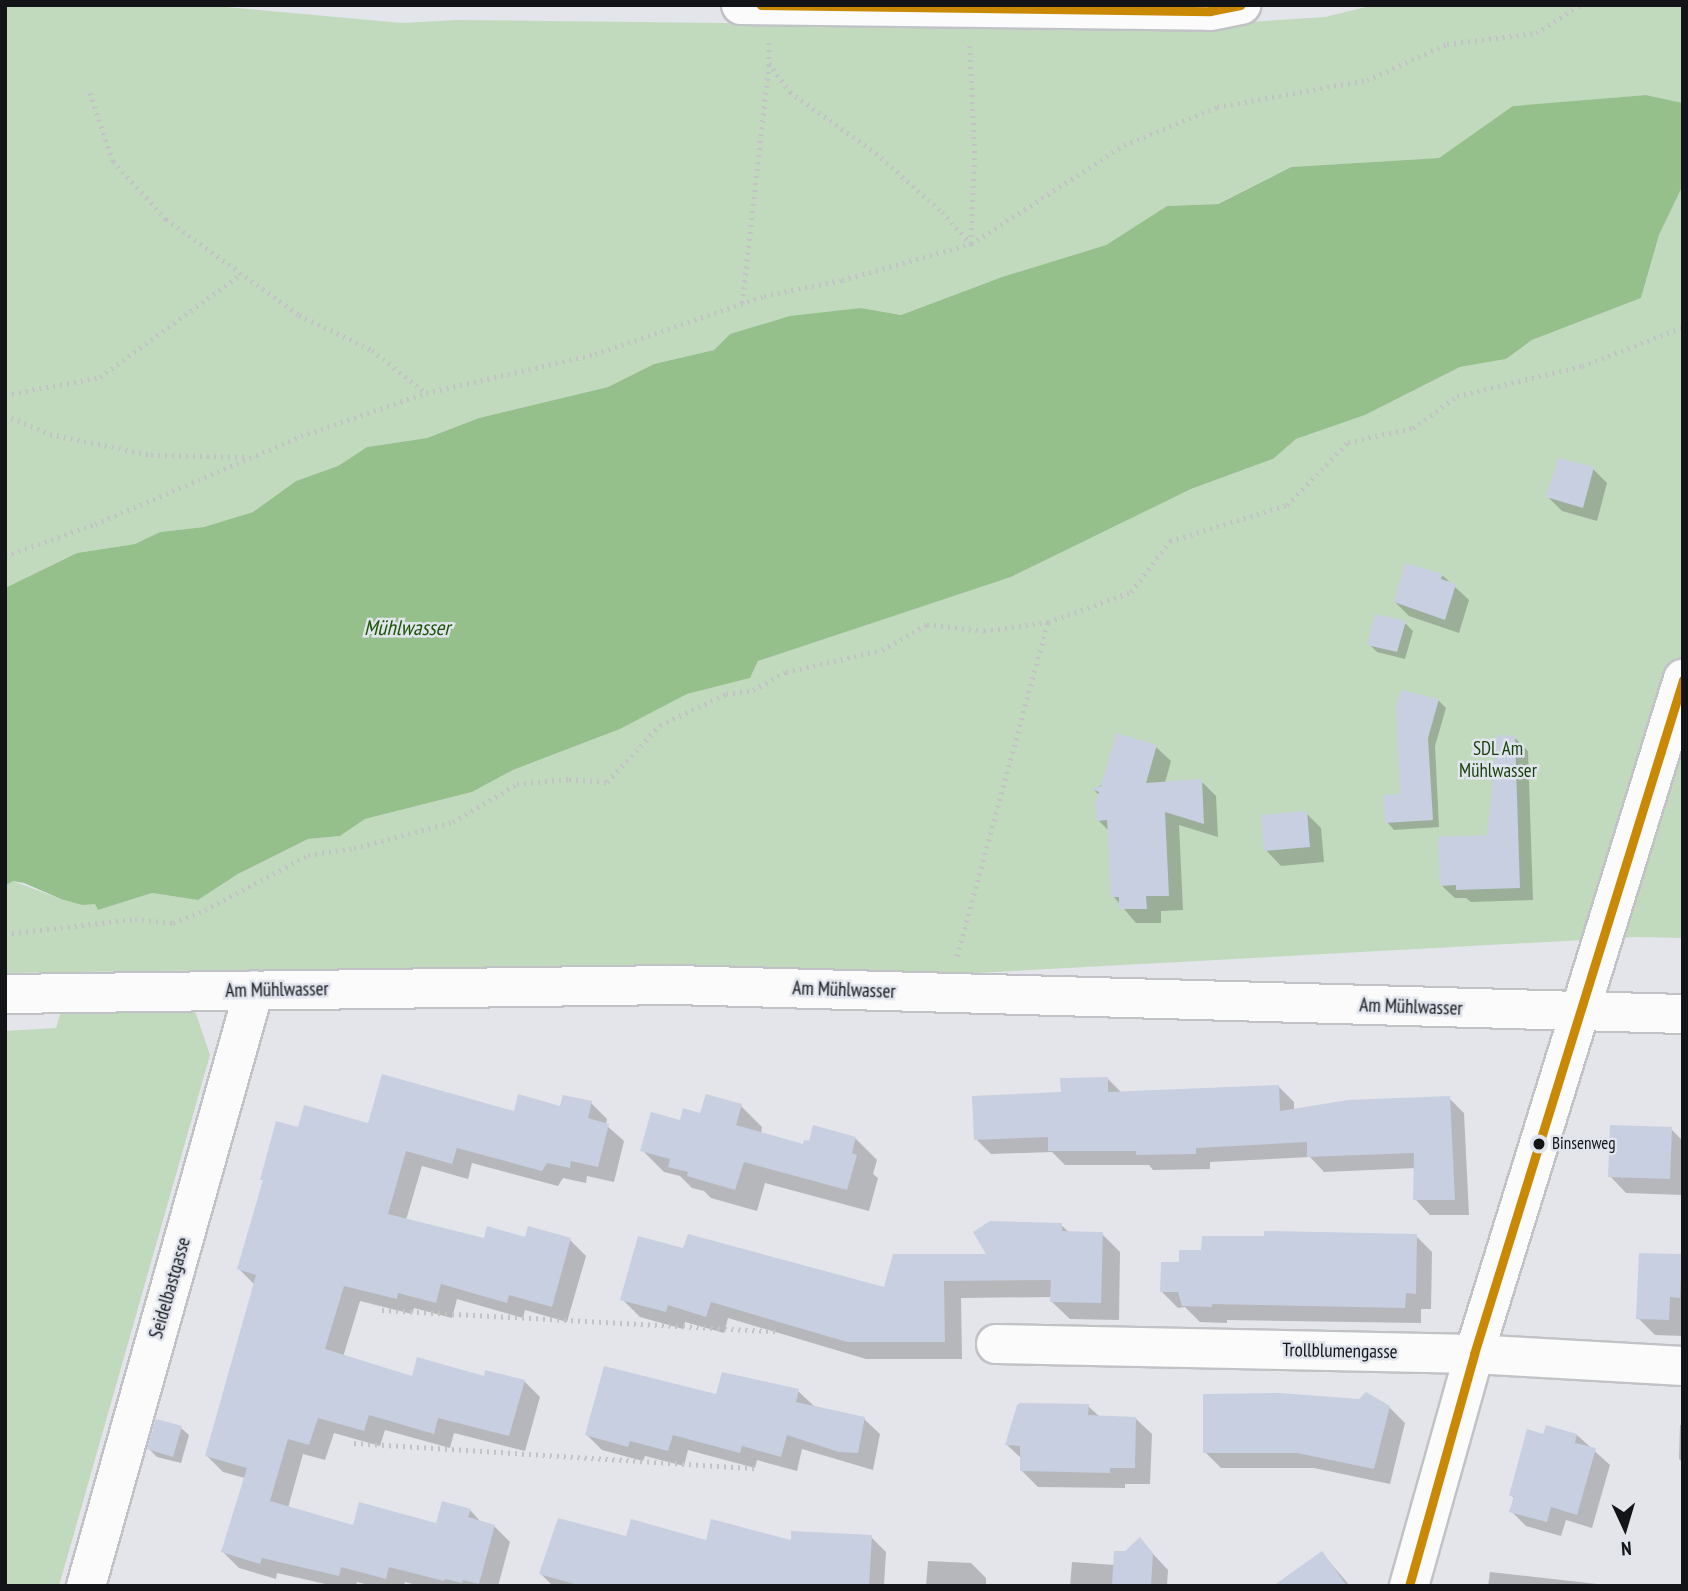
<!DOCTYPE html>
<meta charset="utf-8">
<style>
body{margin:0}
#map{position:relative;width:1688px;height:1591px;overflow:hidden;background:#e3e5ea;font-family:"PT Sans Narrow",sans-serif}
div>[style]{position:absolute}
.green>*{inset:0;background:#c1dabe}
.water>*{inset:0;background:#95bf8b}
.shadow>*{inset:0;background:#0003}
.building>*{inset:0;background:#c7cfe1}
.path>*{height:4.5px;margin-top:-2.25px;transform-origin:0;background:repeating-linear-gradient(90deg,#c2c3c4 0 2px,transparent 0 7px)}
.roads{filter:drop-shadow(2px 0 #c0c2c6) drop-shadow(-2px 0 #c0c2c6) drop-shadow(0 2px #c0c2c6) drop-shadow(0 -2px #c0c2c6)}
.minor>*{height:38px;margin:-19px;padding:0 19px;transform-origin:19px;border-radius:19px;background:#fbfbfc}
.bus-1>*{height:9px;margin:-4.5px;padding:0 4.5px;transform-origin:4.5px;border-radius:4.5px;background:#c98905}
.dots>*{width:19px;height:19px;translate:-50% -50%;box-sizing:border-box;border:4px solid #e0e4ed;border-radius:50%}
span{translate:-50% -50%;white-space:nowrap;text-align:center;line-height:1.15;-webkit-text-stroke:5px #e0e4ed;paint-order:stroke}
.bus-label{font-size:17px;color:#121417}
.left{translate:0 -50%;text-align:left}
.park-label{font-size:19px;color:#173f08}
.street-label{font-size:19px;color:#121417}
.water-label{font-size:21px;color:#1c5501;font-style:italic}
.frame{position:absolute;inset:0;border:7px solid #121417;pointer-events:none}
.north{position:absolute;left:1590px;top:1493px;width:70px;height:70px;-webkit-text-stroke:5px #e0e4ed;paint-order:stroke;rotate:176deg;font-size:19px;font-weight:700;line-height:28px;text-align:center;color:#121417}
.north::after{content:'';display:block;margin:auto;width:24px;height:32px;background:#121417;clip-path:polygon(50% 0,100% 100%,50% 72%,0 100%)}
</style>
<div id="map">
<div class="green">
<i style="clip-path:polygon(5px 5px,204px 5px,402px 23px,456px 20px,1158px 28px,1325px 17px,1374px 5px,1683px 5px,1683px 103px,1646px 95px,1514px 106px,1440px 158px,1291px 167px,1217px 204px,1167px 206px,1106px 245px,1002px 277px,901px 315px,861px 308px,730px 334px,714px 350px,654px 364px,608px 387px,479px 418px,427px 438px,367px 447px,338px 466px,296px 481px,253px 512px,204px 527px,160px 532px,135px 544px,77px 553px,5px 588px)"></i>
<i style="clip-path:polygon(1683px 185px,1683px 938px,1637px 937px,940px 975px,233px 970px,5px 973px,5px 886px,13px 881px,61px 899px,95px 904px,98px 910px,152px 893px,198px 900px,238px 874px,308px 839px,340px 836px,365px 819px,472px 792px,513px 770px,620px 729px,687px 694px,750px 678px,758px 661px,1011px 577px,1191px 489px,1273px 459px,1296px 439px,1365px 415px,1460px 367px,1506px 359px,1532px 340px,1641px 298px,1659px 235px)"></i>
<i style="clip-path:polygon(194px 1008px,210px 1055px,59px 1586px,5px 1586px,5px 1031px,56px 1028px,61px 1011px)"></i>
</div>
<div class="water">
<i style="clip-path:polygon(1646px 95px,1683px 103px,1683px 185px,1659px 235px,1641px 298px,1532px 340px,1506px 359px,1460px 367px,1365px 415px,1296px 439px,1273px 459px,1191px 489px,1011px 577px,758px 661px,750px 678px,687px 694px,620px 729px,513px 770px,472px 792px,365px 819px,340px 836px,308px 839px,238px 874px,198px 900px,152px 893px,98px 910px,95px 904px,82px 905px,61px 899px,24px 883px,13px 881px,5px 886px,5px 588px,77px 553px,135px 544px,160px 532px,204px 527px,253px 512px,296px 481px,338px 466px,367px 447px,427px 438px,479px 418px,608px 387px,654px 364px,714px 350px,730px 334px,790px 316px,861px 308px,901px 315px,1002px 277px,1106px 245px,1167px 206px,1218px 204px,1291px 167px,1439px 158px,1513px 106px)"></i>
</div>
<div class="shadow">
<i style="clip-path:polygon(1593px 469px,1607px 483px,1597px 521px,1562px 511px,1548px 497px)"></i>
<i style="clip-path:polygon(1442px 575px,1469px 600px,1459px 633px,1409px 616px,1395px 602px)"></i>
<i style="clip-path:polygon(1405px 623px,1413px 631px,1405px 659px,1377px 652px,1369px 644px)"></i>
<i style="clip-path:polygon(1438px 700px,1446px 708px,1435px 746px,1439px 827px,1394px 830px,1387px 822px,1402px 795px)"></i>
<i style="clip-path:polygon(1515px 738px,1528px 751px,1533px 900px,1471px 902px,1466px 898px,1455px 898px,1441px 885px,1489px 837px)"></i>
<i style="clip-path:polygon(1156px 747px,1171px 761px,1165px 783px,1201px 781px,1216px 796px,1218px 837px,1179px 825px,1183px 910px,1161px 911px,1161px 923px,1136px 923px,1113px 896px,1109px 831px,1098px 820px,1100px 796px,1094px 790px)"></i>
<i style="clip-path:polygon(1306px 813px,1321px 828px,1324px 862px,1281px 866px,1266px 850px)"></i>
<i style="clip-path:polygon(1107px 1078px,1122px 1093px,1278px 1086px,1294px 1102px,1294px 1111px,1449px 1098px,1464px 1113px,1469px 1215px,1430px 1215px,1415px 1199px,1416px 1168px,1324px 1172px,1310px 1157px,1210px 1162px,1210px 1169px,1153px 1170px,1149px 1165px,1065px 1165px,1052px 1152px,991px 1154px,976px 1139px,1063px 1093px)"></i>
<i style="clip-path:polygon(591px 1103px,607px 1119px,606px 1125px,624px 1141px,614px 1182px,587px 1176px,586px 1183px,563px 1178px,558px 1186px,472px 1163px,468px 1179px,422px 1166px,406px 1220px,485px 1240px,570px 1240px,586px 1256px,567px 1322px,525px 1310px,523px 1318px,457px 1299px,452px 1318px,414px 1308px,412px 1314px,360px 1301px,343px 1357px,413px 1378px,524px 1381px,540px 1397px,525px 1451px,454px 1433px,450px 1448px,385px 1430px,380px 1446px,334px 1433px,325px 1460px,303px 1454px,288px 1508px,354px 1527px,438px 1525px,470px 1510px,482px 1523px,494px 1526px,510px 1542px,498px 1586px,419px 1586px,405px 1582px,404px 1586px,372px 1586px,357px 1582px,356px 1586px,334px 1586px,277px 1573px,276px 1579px,239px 1568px,223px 1552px,245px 1478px,223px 1472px,207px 1456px,255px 1285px,239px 1269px,299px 1129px,515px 1113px)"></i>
<i style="clip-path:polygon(741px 1106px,762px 1127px,761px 1134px,804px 1146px,855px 1138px,877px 1160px,873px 1174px,878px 1178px,869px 1211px,765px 1183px,757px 1211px,711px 1198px,704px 1191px,692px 1188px,680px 1176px,664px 1172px,642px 1150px,681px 1122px)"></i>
<i style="clip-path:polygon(1671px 1129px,1683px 1141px,1683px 1195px,1626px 1193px,1610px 1176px)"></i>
<i style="clip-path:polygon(1061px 1225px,1070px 1233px,1102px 1234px,1120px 1252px,1119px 1320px,1070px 1319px,1052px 1302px,1052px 1297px,961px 1298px,962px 1359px,866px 1359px,728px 1318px,724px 1333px,685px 1322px,683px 1329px,640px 1317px,622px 1299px,685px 1251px,885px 1289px,990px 1255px)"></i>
<i style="clip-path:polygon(1416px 1236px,1432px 1252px,1431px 1309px,1421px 1309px,1421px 1323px,1227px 1320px,1227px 1323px,1200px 1322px,1185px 1307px,1178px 1308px,1162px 1292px,1181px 1263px,1202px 1252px)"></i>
<i style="clip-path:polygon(1641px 1255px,1683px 1258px,1683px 1336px,1655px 1335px,1638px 1318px)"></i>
<i style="clip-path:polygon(761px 1381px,798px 1391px,814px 1406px,864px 1419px,880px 1434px,873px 1470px,802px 1449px,797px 1471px,757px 1460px,755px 1468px,688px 1450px,684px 1466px,645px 1456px,643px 1461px,602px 1450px,587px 1435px,760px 1384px)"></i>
<i style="clip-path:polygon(1088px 1406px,1100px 1417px,1135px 1418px,1152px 1434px,1150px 1484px,1125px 1484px,1125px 1488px,1038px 1487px,1022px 1471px,1022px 1459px,1007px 1445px)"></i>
<i style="clip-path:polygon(1389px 1407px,1405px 1423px,1390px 1484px,1314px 1468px,1221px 1468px,1205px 1452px)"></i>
<i style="clip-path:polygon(1680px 1425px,1683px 1425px,1683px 1463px,1679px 1459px)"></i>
<i style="clip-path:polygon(181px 1428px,189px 1435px,181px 1463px,157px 1457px,149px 1449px)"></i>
<i style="clip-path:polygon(1577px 1435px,1610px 1465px,1592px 1528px,1566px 1520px,1561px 1536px,1526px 1526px,1511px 1511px,1515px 1499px,1511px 1495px,1544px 1436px)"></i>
<i style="clip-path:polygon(871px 1537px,886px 1552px,884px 1586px,553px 1586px,541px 1574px,627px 1538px,793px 1542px)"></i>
<i style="clip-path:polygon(1140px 1540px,1168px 1570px,1167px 1586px,1070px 1586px,1072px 1562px,1115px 1565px)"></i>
<i style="clip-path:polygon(1322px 1553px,1350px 1586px,1276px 1586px)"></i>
<i style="clip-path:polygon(928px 1561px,971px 1563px,986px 1578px,986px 1586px,926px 1586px)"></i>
<i style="clip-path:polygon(1490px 1572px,1606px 1585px,1607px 1586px,1488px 1586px)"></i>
</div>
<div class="building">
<i style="clip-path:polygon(1558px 458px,1594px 467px,1583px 508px,1546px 497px)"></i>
<i style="clip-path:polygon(1405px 563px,1443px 574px,1441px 579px,1456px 584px,1445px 620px,1394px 602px)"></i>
<i style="clip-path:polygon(1375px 614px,1406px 621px,1397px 652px,1367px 645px)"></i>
<i style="clip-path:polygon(1401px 690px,1439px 699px,1428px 738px,1433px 820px,1385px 823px,1383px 795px,1400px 794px,1396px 707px)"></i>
<i style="clip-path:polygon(1116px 733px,1157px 745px,1146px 783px,1202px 779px,1204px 824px,1165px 812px,1169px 896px,1146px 896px,1147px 909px,1119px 909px,1119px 897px,1111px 897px,1107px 820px,1097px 821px,1095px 804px,1099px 792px,1091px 789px,1101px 786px)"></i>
<i style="clip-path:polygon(1497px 735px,1515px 736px,1520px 888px,1456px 890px,1456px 885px,1440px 886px,1438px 837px,1487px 835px)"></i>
<i style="clip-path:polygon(1307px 811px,1310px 847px,1264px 851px,1261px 815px)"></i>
<i style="clip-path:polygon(382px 1074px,514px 1111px,518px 1094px,560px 1106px,563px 1095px,592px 1101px,588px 1118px,609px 1124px,598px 1167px,571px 1161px,570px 1168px,547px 1163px,542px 1171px,457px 1148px,452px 1164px,406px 1151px,388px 1214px,484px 1238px,487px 1226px,525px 1237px,528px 1226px,571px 1238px,552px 1307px,509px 1295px,507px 1303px,441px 1284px,436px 1303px,398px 1293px,397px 1299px,344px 1286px,325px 1349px,412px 1376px,417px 1357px,484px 1376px,485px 1370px,525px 1380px,509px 1436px,438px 1418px,434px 1434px,369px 1415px,364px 1431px,318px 1418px,309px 1445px,288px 1439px,270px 1501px,353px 1525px,359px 1502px,436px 1523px,442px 1501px,471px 1509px,468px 1517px,495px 1525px,479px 1584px,463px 1580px,462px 1583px,445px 1579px,444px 1581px,389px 1567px,386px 1579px,341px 1567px,339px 1576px,262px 1558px,260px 1564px,221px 1552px,247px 1468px,205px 1456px,256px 1275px,237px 1269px,263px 1180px,260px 1180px,276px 1121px,298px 1127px,304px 1105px,368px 1123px)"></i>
<i style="clip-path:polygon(1108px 1077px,1108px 1092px,1279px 1085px,1280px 1111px,1348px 1100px,1450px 1096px,1455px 1200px,1413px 1200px,1414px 1153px,1307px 1157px,1307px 1142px,1196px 1148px,1196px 1154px,1136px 1155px,1136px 1151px,1048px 1151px,1048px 1137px,974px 1140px,972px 1096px,1061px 1092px,1060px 1078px)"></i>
<i style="clip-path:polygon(706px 1094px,742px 1104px,736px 1125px,803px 1144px,804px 1140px,809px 1141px,813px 1125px,856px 1137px,852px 1153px,857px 1155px,847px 1190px,744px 1162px,735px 1190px,687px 1176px,688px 1172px,668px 1167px,670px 1159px,640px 1151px,651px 1112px,680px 1120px,683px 1108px,700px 1113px)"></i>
<i style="clip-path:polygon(1610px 1125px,1672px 1127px,1670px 1179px,1608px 1177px)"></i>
<i style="clip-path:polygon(990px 1221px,1062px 1223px,1062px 1231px,1103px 1232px,1101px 1303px,1050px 1302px,1051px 1280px,944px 1281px,945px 1342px,847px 1342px,711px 1302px,706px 1317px,668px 1305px,666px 1312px,620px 1300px,638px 1236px,683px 1248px,688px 1234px,884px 1287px,893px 1254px,986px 1254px,973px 1232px)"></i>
<i style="clip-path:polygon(1264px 1231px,1417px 1234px,1416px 1294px,1406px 1293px,1405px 1308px,1212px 1304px,1212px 1307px,1182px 1306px,1178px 1292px,1160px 1292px,1161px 1262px,1179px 1262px,1179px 1250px,1201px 1250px,1202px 1236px,1264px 1236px)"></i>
<i style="clip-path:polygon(1639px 1253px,1682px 1254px,1680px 1298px,1670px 1297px,1669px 1320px,1636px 1319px)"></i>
<i style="clip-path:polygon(604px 1366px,716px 1394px,722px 1372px,799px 1389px,796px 1402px,865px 1417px,858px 1453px,839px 1452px,787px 1435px,781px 1457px,742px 1446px,740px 1453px,673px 1435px,668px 1451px,630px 1441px,628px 1447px,585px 1435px)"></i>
<i style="clip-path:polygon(1366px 1392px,1390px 1406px,1374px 1469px,1297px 1453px,1203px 1453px,1203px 1394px,1279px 1393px,1359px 1399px)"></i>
<i style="clip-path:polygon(1020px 1403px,1089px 1404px,1088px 1415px,1136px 1417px,1135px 1468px,1110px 1468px,1110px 1473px,1020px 1471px,1020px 1446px,1005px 1445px,1017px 1405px)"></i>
<i style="clip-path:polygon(156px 1419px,182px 1426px,173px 1457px,147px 1449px)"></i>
<i style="clip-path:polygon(1546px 1425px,1577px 1434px,1575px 1443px,1596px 1448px,1577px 1515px,1551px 1507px,1547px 1522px,1509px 1512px,1514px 1496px,1509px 1496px,1527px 1429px,1543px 1434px)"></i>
<i style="clip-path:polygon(558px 1518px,626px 1536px,631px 1519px,706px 1540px,711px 1519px,791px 1540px,791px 1531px,872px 1535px,869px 1586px,581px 1586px,539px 1574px)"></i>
<i style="clip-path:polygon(1140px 1537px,1153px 1553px,1151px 1586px,1112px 1586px,1114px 1551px,1125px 1551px)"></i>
<i style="clip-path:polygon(1322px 1551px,1347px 1586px,1273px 1586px)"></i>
</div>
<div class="path">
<i style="left:769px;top:43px;width:20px;rotate:90deg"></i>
<i style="left:769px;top:63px;width:36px;rotate:54deg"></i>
<i style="left:790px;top:92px;width:105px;rotate:35.3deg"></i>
<i style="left:876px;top:153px;width:89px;rotate:41.8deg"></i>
<i style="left:942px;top:212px;width:43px;rotate:47.8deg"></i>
<i style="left:970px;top:46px;width:112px;rotate:87.4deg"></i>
<i style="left:975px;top:158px;width:85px;rotate:92.7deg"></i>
<i style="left:90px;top:93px;width:72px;rotate:71.3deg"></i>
<i style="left:113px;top:161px;width:79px;rotate:47.6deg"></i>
<i style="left:166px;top:219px;width:164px;rotate:35.8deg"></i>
<i style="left:299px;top:315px;width:81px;rotate:25.6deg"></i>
<i style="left:372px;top:350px;width:69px;rotate:38.5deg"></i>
<i style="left:742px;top:303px;width:241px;rotate:-83.6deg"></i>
<i style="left:5px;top:395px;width:97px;rotate:-10.7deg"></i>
<i style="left:100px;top:377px;width:175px;rotate:-36.1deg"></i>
<i style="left:5px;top:415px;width:49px;rotate:22.9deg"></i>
<i style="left:50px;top:434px;width:103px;rotate:11.7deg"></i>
<i style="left:151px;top:455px;width:97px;rotate:1.2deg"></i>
<i style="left:5px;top:556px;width:96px;rotate:-19.6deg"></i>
<i style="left:95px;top:524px;width:224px;rotate:-23.1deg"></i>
<i style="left:301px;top:436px;width:132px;rotate:-19deg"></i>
<i style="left:426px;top:393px;width:173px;rotate:-13deg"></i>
<i style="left:595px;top:354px;width:179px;rotate:-18.9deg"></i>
<i style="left:764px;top:296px;width:80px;rotate:-11.6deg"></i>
<i style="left:842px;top:280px;width:134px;rotate:-15.6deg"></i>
<i style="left:971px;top:244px;width:182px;rotate:-32.9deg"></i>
<i style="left:1124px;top:145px;width:100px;rotate:-22.2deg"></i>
<i style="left:1217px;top:107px;width:152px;rotate:-10.2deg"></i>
<i style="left:1367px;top:80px;width:88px;rotate:-24.2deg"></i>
<i style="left:1447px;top:44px;width:90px;rotate:-7deg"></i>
<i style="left:1536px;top:33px;width:52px;rotate:-32.5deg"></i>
<i style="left:5px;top:934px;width:131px;rotate:-6.6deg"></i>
<i style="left:135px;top:919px;width:38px;rotate:6deg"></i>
<i style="left:173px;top:923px;width:35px;rotate:-22deg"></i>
<i style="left:205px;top:910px;width:117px;rotate:-28.1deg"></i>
<i style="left:308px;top:855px;width:47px;rotate:-8.7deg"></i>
<i style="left:354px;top:848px;width:102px;rotate:-14.7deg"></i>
<i style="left:453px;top:822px;width:74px;rotate:-30.7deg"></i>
<i style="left:517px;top:784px;width:52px;rotate:-5.5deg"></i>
<i style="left:569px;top:779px;width:38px;rotate:5deg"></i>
<i style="left:607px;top:782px;width:78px;rotate:-47.1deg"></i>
<i style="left:660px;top:725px;width:73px;rotate:-25.2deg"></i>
<i style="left:726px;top:694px;width:27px;rotate:-8deg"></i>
<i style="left:753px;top:690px;width:38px;rotate:-29deg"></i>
<i style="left:786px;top:672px;width:98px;rotate:-12.9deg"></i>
<i style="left:882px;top:650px;width:52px;rotate:-30deg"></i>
<i style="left:927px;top:624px;width:57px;rotate:7deg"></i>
<i style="left:984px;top:631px;width:65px;rotate:-8deg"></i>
<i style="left:1048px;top:622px;width:88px;rotate:-19.9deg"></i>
<i style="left:1131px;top:592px;width:64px;rotate:-52.6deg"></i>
<i style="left:1170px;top:541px;width:122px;rotate:-17.1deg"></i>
<i style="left:1287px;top:505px;width:88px;rotate:-45.9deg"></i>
<i style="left:1348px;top:442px;width:66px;rotate:-12.2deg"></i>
<i style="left:1413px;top:428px;width:54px;rotate:-36deg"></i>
<i style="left:1457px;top:396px;width:129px;rotate:-13.5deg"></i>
<i style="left:1582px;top:366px;width:108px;rotate:-21.1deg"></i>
<i style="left:957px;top:956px;width:346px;rotate:-74.8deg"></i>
<i style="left:382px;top:1310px;width:395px;rotate:3.1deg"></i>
<i style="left:354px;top:1443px;width:401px;rotate:3.6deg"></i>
</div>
<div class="roads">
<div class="minor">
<i style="left:741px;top:5px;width:469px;rotate:0.7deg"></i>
<i style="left:1210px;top:11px;width:32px;rotate:-11deg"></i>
<i style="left:5px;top:994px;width:671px;rotate:-0.77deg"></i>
<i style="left:676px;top:985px;width:1007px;rotate:1.65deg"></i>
<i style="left:996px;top:1344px;width:478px;rotate:1.2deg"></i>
<i style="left:1474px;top:1354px;width:209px;rotate:3.3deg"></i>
<i style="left:86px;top:1586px;width:619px;rotate:-74.26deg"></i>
<i style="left:1409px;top:1586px;width:241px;rotate:-74.3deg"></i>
<i style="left:1474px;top:1354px;width:707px;rotate:-72.8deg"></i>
</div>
</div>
<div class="bus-1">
<i style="left:761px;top:5px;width:449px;rotate:0.8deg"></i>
<i style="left:1210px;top:11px;width:31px;rotate:-11deg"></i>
<i style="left:1409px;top:1586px;width:241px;rotate:-74.3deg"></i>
<i style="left:1474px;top:1354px;width:706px;rotate:-72.77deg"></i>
</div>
<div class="dots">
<i style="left:1539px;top:1144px;background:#121417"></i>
</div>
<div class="bus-label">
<span class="left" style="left:1552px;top:1144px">Binsenweg</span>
</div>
<div class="park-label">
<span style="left:1498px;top:760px">SDL Am<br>Mühlwasser</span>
</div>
<div class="street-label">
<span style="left:277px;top:990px;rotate:-1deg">Am Mühlwasser</span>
<span style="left:844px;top:990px;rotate:2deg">Am Mühlwasser</span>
<span style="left:1411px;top:1007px;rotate:2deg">Am Mühlwasser</span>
<span style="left:170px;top:1288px;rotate:-74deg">Seidelbastgasse</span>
<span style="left:1340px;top:1351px;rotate:1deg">Trollblumengasse</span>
</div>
<div class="water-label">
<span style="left:407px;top:628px">Mühlwasser</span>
</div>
<div class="frame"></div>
<div class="north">N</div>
</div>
